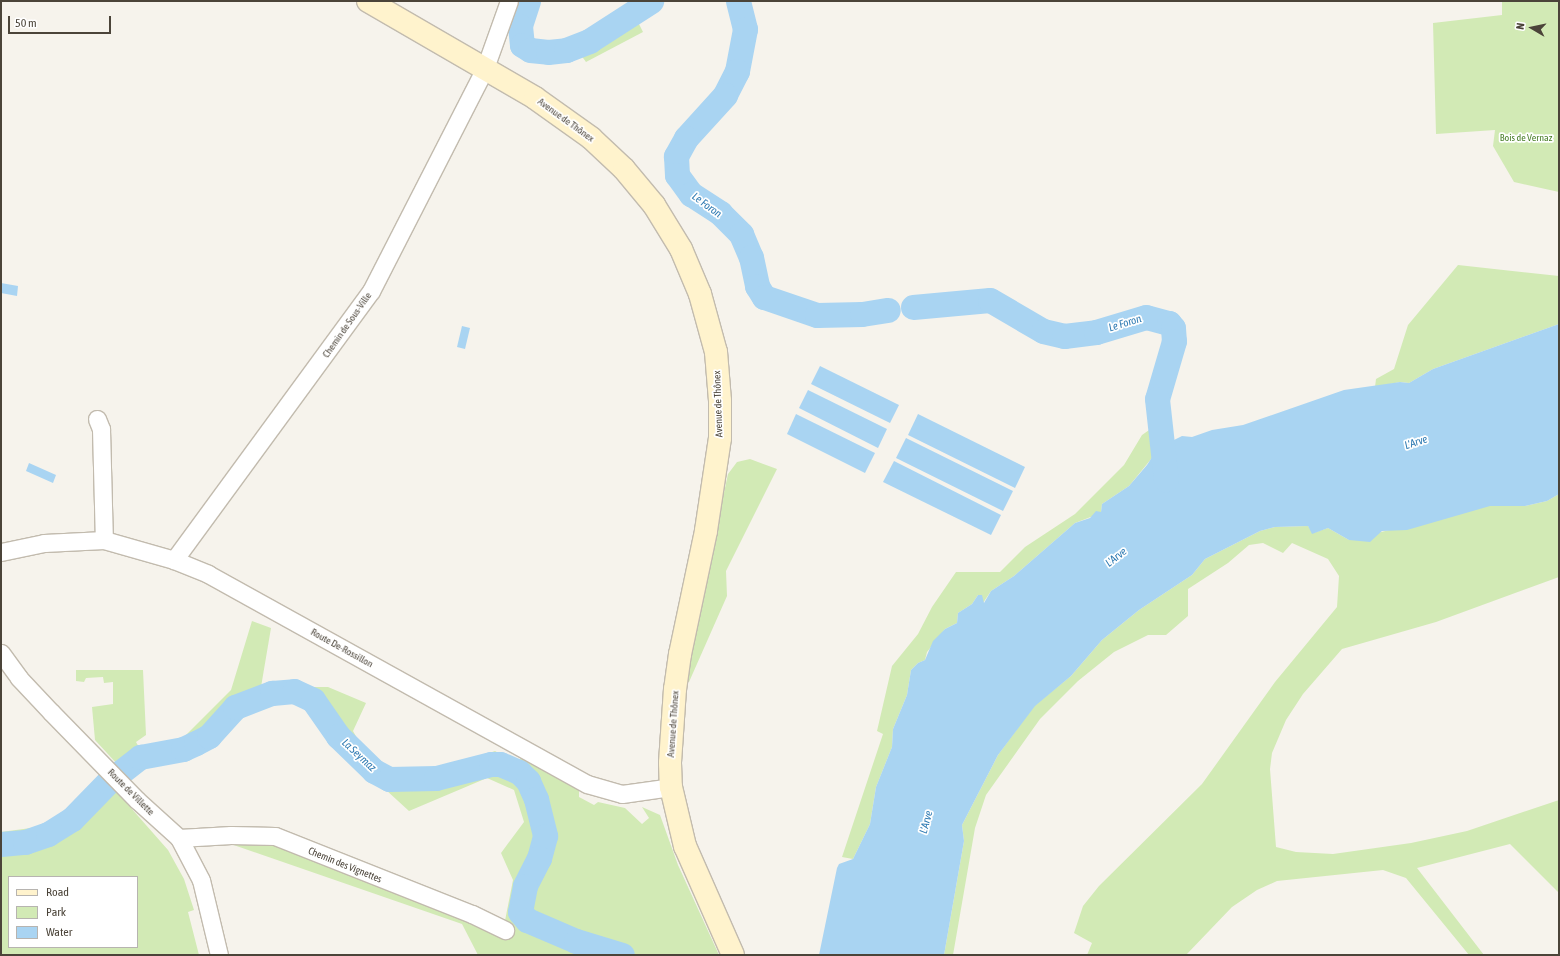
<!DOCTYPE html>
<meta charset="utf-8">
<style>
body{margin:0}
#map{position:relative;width:1560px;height:956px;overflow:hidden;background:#f6f3ec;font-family:"Asap Condensed",sans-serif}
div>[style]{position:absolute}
.green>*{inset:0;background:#d2eab5}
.water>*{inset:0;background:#a9d4f2}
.river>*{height:25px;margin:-12.5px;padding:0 12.5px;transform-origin:12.5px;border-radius:12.5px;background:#a9d4f2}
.roads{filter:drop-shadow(1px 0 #c2bbae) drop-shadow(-1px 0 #c2bbae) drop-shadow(0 1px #c2bbae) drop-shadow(0 -1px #c2bbae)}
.street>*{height:17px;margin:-8.5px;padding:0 8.5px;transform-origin:8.5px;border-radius:8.5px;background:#fff}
.secondary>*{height:22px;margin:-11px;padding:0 11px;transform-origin:11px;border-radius:11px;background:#fff3cd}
span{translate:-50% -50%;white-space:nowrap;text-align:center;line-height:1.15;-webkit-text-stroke:3.5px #fff;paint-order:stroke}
.street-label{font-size:10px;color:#4b4439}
.park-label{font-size:10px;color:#4a7f2a}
.water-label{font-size:11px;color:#2e7ab2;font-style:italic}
.frame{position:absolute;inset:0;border:2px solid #4b4439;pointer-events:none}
.legend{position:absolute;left:8px;top:876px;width:130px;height:72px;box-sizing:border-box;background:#fff;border:1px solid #b7b4b0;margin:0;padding:5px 7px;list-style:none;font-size:12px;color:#4b4439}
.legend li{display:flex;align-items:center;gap:8px;height:20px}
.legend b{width:20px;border:1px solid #b7b4b0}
.north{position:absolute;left:1512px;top:8px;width:40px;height:40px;-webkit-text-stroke:3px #fff;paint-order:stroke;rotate:279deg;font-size:11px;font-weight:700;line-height:16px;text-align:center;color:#4b4439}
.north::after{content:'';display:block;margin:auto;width:14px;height:18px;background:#4b4439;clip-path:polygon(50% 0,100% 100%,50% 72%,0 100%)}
.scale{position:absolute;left:8px;top:16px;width:103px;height:18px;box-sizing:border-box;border:2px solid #4b4439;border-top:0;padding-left:5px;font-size:12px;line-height:14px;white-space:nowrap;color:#4b4439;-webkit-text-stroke:3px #fff;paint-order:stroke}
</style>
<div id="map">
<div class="green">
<i style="clip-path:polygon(1502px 1px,1559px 1px,1559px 192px,1514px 182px,1493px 146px,1495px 130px,1436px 134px,1433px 23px,1502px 15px)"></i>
<i style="clip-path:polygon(633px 12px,643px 32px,586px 62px,575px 47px)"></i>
<i style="clip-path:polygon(1458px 265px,1559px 276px,1559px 324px,1433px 369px,1409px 383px,1400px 382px,1375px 387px,1376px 379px,1394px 369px,1408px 325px)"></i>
<i style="clip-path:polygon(1152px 428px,1158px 448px,1156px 453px,1129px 486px,1102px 504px,1101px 513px,1075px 523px,1014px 576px,991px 591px,983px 603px,978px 595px,972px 604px,958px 613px,957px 623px,945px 629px,927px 652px,925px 660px,918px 663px,911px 670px,907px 695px,893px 729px,892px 747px,876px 787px,870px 824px,853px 859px,842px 857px,883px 734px,877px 731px,892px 666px,918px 634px,932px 607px,956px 572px,1000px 572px,1025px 547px,1075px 514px,1124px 465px,1142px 435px)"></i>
<i style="clip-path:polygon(750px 459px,777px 469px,726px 571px,727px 596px,689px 682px,683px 681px,728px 474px,737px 462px)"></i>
<i style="clip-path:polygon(1559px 494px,1559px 577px,1436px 622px,1342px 649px,1303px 694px,1286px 720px,1272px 753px,1270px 769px,1276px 847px,1296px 852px,1333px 854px,1411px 843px,1467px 831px,1559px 800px,1559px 893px,1510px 844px,1417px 868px,1484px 955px,1469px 955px,1406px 878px,1383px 870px,1277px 881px,1257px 890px,1232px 907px,1186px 955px,1087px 955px,1092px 943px,1074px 933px,1083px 906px,1099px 886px,1202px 784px,1275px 682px,1337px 607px,1339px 576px,1328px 559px,1292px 543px,1283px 553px,1263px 543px,1249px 545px,1228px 563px,1188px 589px,1188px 616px,1166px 635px,1148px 635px,1114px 652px,1078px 681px,1040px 719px,986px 795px,975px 828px,953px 955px,944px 955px,964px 841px,962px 825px,998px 755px,1034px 706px,1071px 676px,1102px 640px,1139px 610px,1192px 575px,1205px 559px,1260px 531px,1275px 527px,1308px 526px,1313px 533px,1328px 528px,1349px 540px,1490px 505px,1525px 506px,1547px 501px)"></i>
<i style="clip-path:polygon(252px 621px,271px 628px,261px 687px,328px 687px,366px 703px,353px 731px,363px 749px,386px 767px,441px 770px,495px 751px,517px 764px,521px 758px,579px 790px,579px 797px,594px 805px,598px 802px,625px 808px,642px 824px,649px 818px,642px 807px,660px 815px,678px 865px,719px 955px,478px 955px,462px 924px,225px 842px,273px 843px,465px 914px,502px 936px,513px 880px,501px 853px,524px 822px,514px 790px,487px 778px,409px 811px,351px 758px,327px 704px,262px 702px,194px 750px,184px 737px,231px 690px)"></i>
<i style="clip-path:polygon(76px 670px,143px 670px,146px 735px,136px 742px,141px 751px,118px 765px,95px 740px,92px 707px,113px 704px,113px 682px,104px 683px,103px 677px,86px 678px,84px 682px,76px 681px)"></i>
<i style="clip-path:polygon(evenodd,109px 783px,168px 850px,184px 879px,194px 910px,188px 912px,199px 955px,1px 955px,1px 832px,53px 825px,58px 831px,93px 804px,109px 783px,9px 877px,137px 877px,137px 947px,9px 947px,9px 877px)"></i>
</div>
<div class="water">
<i style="clip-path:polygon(1px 283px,18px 286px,17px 296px,1px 293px)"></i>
<i style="clip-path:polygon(1559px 324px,1559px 494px,1547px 501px,1525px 506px,1490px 506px,1407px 530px,1382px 531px,1370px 542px,1349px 540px,1328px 528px,1312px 534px,1308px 526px,1275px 527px,1260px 531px,1205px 559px,1192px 575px,1139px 610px,1102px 640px,1071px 676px,1035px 706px,998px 755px,962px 825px,964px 841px,944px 955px,819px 955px,837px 868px,839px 864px,853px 859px,870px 824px,876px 787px,892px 747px,893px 729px,907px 695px,911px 670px,918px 663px,925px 660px,933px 641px,945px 629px,957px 623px,958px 613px,972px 604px,978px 595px,982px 595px,984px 603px,991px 591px,1014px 576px,1075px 523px,1090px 518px,1096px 511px,1101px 512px,1102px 504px,1129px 486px,1147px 465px,1158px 448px,1182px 436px,1192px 437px,1212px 430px,1243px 425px,1344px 390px,1400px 382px,1409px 383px,1433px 369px)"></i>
<i style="clip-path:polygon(462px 326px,470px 328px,465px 349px,457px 347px)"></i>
<i style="clip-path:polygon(820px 366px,899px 405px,890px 423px,811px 384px)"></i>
<i style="clip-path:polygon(808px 390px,887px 429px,878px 448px,799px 408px)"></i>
<i style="clip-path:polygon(796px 414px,875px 453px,865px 473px,787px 434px)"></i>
<i style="clip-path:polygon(918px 414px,1025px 467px,1015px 488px,908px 435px)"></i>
<i style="clip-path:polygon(906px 438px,1013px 491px,1003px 511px,896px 458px)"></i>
<i style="clip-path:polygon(894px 461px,1001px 515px,991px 535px,883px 482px)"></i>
<i style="clip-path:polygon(29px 463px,56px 475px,53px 483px,26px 471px)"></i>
</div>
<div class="river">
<i style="left:528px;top:1px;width:26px;rotate:108deg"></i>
<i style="left:520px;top:26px;width:19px;rotate:84deg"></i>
<i style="left:522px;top:45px;width:9px;rotate:32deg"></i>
<i style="left:530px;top:50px;width:18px;rotate:6deg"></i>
<i style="left:548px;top:52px;width:18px;rotate:-6deg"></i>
<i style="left:566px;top:50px;width:25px;rotate:-21deg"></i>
<i style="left:589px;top:41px;width:74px;rotate:-32.8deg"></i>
<i style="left:738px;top:1px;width:29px;rotate:76deg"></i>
<i style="left:745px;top:29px;width:43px;rotate:100.8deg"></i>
<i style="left:737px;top:71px;width:27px;rotate:117deg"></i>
<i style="left:725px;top:95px;width:58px;rotate:132.2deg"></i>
<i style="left:686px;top:138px;width:21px;rotate:119deg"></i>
<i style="left:676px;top:156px;width:19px;rotate:87deg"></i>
<i style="left:677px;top:175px;width:24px;rotate:54deg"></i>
<i style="left:691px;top:194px;width:35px;rotate:33deg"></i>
<i style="left:720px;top:213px;width:30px;rotate:45deg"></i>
<i style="left:741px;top:234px;width:25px;rotate:67deg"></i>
<i style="left:751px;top:257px;width:30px;rotate:78deg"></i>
<i style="left:757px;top:286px;width:13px;rotate:58deg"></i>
<i style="left:764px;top:297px;width:56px;rotate:18.8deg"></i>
<i style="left:817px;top:315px;width:45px;rotate:-1.3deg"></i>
<i style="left:862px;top:314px;width:26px;rotate:-9deg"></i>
<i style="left:913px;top:307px;width:77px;rotate:-5.2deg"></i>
<i style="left:990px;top:300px;width:61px;rotate:30.3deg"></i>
<i style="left:1043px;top:331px;width:22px;rotate:13deg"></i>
<i style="left:1064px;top:336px;width:32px;rotate:-7deg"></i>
<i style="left:1096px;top:332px;width:52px;rotate:-16.7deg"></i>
<i style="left:1146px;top:317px;width:24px;rotate:15deg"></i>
<i style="left:1169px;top:323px;width:6px;rotate:51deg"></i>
<i style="left:1173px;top:328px;width:13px;rotate:86deg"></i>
<i style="left:1174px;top:341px;width:60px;rotate:106.3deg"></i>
<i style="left:1157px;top:399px;width:81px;rotate:83.7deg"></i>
<i style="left:1px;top:844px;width:24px;rotate:-5deg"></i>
<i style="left:25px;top:842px;width:24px;rotate:-19deg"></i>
<i style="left:48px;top:834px;width:28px;rotate:-32deg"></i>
<i style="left:72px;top:819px;width:52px;rotate:-45.8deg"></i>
<i style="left:108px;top:782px;width:41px;rotate:-38deg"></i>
<i style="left:140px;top:757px;width:44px;rotate:-10.5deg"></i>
<i style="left:183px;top:749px;width:14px;rotate:-25deg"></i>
<i style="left:196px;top:743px;width:15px;rotate:-28deg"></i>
<i style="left:209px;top:736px;width:39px;rotate:-48deg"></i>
<i style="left:235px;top:707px;width:40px;rotate:-21deg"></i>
<i style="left:272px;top:693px;width:22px;rotate:-5deg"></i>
<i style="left:294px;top:691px;width:21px;rotate:25deg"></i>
<i style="left:313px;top:700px;width:44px;rotate:55.2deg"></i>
<i style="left:338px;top:736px;width:50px;rotate:44.2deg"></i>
<i style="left:374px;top:771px;width:17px;rotate:28deg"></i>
<i style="left:389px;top:779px;width:47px;rotate:-1.2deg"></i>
<i style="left:436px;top:778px;width:57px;rotate:-14.3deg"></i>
<i style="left:491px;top:764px;width:9px"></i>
<i style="left:500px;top:764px;width:21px;rotate:23deg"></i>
<i style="left:519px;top:772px;width:13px;rotate:45deg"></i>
<i style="left:528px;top:781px;width:20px;rotate:66deg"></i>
<i style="left:536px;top:799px;width:38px;rotate:76deg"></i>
<i style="left:545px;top:836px;width:23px;rotate:105deg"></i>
<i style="left:539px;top:858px;width:31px;rotate:117deg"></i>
<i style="left:525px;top:886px;width:26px;rotate:101deg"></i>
<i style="left:520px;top:912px;width:11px;rotate:49deg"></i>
<i style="left:527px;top:920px;width:53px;rotate:23.2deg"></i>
<i style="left:576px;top:941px;width:48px;rotate:16.9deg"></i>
</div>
<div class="roads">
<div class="street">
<i style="left:97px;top:419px;width:11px;rotate:68deg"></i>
<i style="left:101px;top:429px;width:111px;rotate:88.5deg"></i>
<i style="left:1px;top:552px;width:44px;rotate:-11.8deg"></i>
<i style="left:44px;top:543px;width:60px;rotate:-2.9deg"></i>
<i style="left:104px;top:540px;width:73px;rotate:15.9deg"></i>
<i style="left:174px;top:560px;width:37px;rotate:22deg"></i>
<i style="left:208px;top:574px;width:433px;rotate:29deg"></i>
<i style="left:587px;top:784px;width:36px;rotate:16deg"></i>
<i style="left:622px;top:794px;width:49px;rotate:-8.1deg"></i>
<i style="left:174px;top:560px;width:333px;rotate:-53.8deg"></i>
<i style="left:371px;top:291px;width:250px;rotate:-62.9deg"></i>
<i style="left:485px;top:68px;width:71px;rotate:-70.3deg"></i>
<i style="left:1px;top:653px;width:31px;rotate:54deg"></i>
<i style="left:19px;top:678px;width:47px;rotate:46.7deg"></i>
<i style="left:51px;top:712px;width:123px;rotate:45.7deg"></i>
<i style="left:137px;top:800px;width:57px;rotate:42.1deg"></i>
<i style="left:179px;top:838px;width:47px;rotate:62.4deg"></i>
<i style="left:201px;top:880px;width:77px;rotate:76.5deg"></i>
<i style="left:179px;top:838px;width:52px;rotate:-3.3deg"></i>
<i style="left:231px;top:835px;width:44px;rotate:1.3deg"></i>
<i style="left:275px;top:836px;width:212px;rotate:21.6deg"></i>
<i style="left:472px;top:914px;width:37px;rotate:26deg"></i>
</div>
<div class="secondary">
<i style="left:368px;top:1px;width:193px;rotate:30.1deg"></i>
<i style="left:535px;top:98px;width:69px;rotate:35.5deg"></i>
<i style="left:591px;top:138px;width:45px;rotate:43.2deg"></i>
<i style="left:624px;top:169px;width:47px;rotate:50.2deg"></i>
<i style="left:654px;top:205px;width:52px;rotate:58.5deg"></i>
<i style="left:681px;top:249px;width:49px;rotate:67.1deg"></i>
<i style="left:700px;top:294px;width:60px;rotate:74.6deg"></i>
<i style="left:716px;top:352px;width:49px;rotate:85.3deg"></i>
<i style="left:720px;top:401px;width:37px;rotate:90deg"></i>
<i style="left:720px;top:438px;width:94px;rotate:98.6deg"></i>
<i style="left:706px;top:531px;width:126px;rotate:101.9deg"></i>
<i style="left:680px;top:654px;width:35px;rotate:98deg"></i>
<i style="left:675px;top:689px;width:74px;rotate:93.9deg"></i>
<i style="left:670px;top:763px;width:24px;rotate:88deg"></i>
<i style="left:671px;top:787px;width:61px;rotate:76.7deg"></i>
<i style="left:685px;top:846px;width:119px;rotate:66.2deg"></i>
</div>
</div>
<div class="street-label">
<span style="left:566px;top:120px;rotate:36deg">Avenue de Thônex</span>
<span style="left:347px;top:325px;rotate:-55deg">Chemin de Sous-Ville</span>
<span style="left:718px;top:404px;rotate:-92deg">Avenue de Thônex</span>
<span style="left:342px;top:648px;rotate:29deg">Route De-Rossillon</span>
<span style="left:673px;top:724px;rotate:-86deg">Avenue de Thônex</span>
<span style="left:131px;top:792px;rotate:45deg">Route de Villette</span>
<span style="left:345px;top:865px;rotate:22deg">Chemin des Vignettes</span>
</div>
<div class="park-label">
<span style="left:1526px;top:138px">Bois de Vernaz</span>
</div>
<div class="water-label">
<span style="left:707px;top:205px;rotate:36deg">Le Foron</span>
<span style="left:1125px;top:323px;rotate:-17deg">Le Foron</span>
<span style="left:1416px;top:442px;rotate:-18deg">L'Arve</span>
<span style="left:1116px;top:557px;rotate:-38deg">L'Arve</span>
<span style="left:359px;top:755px;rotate:43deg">La Seymaz</span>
<span style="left:926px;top:822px;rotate:-75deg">L'Arve</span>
</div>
<div class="frame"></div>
<ul class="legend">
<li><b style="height:5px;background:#fff3cd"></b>Road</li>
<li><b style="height:11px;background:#d2eab5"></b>Park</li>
<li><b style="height:11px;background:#a9d4f2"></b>Water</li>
</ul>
<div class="north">N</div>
<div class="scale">50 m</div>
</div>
